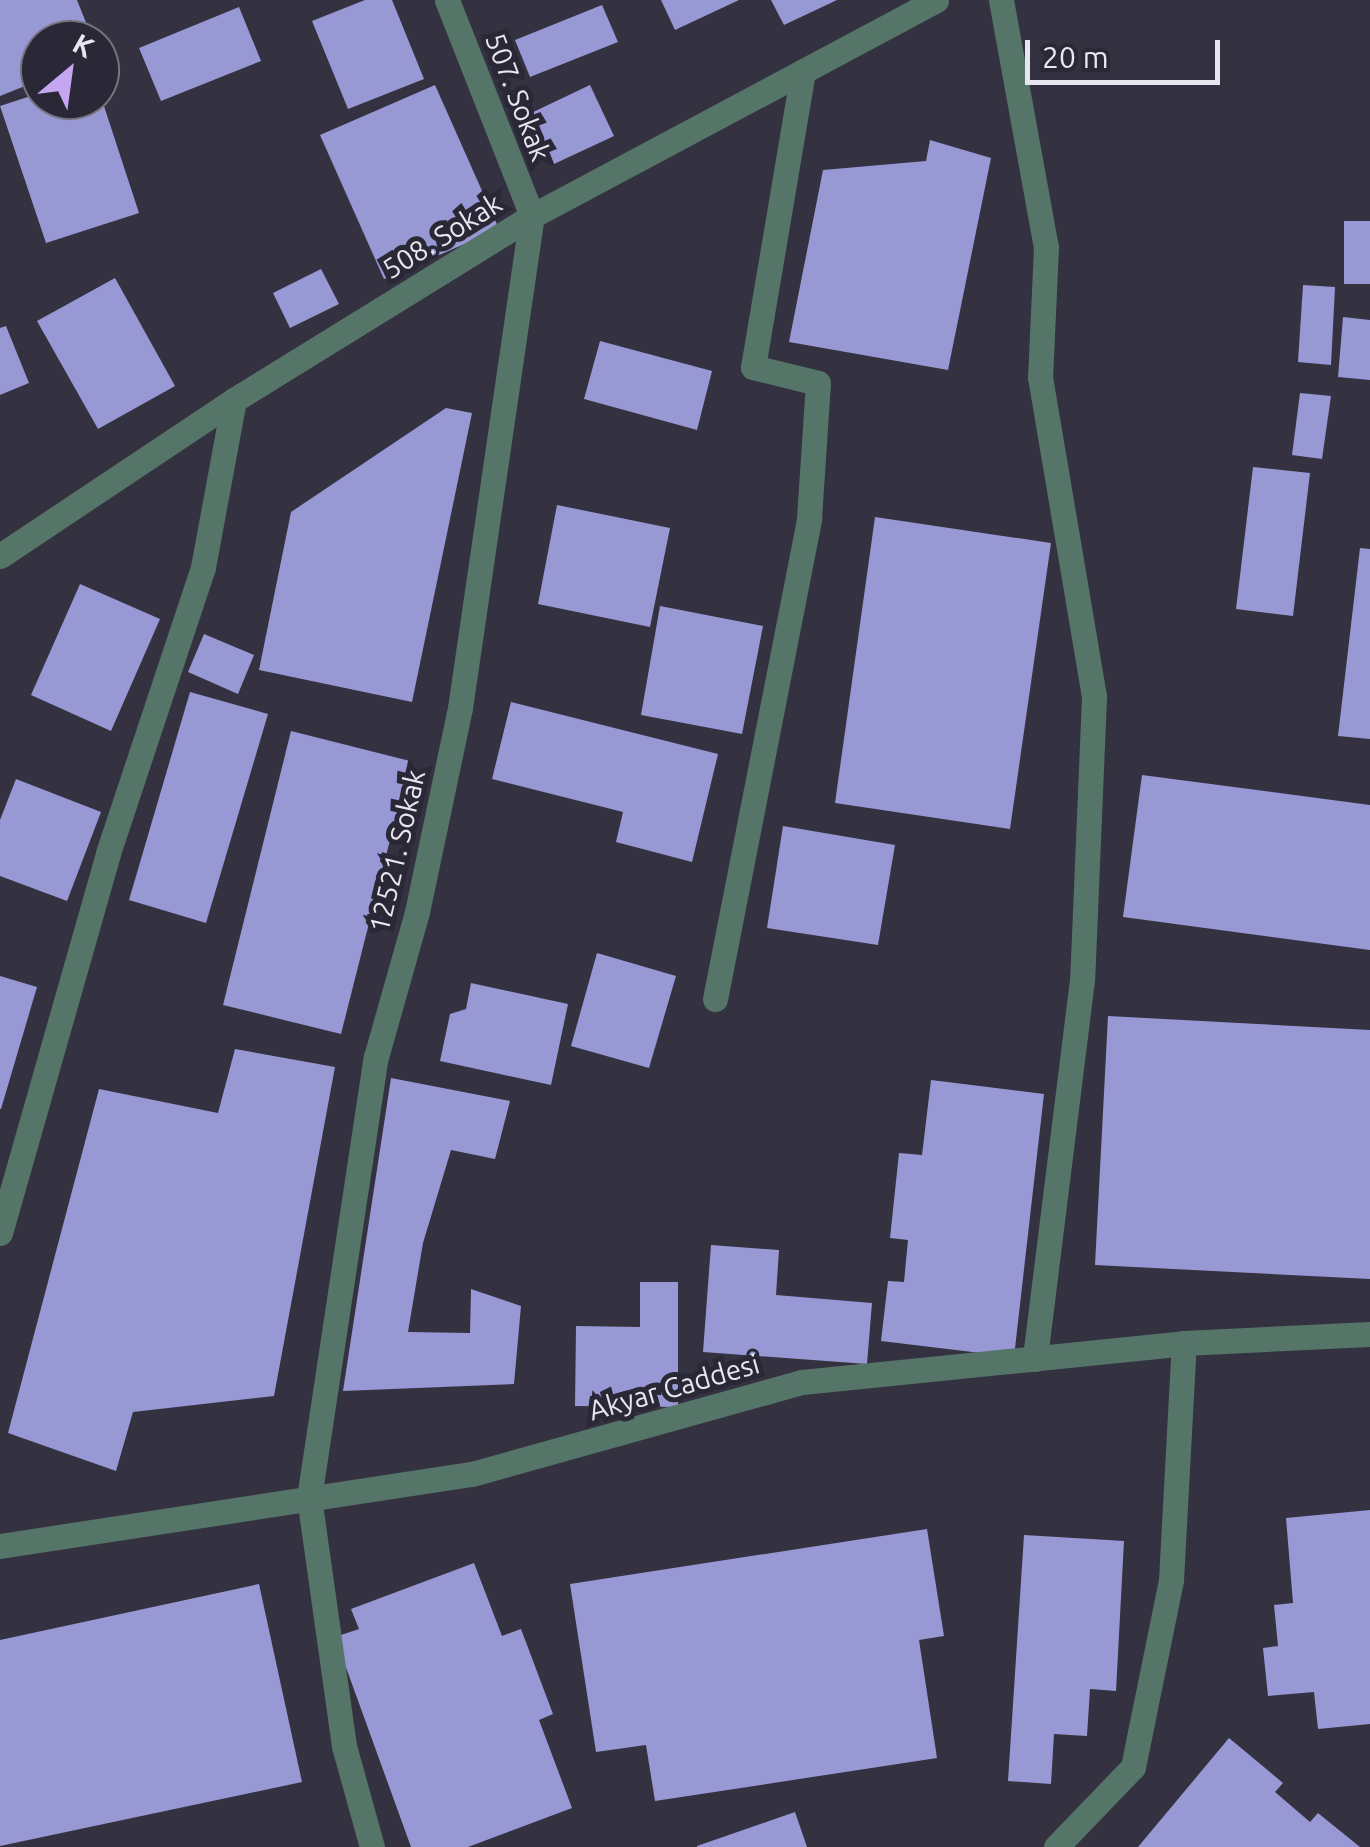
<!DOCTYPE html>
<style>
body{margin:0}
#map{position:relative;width:1370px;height:1847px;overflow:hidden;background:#343240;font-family:Ubuntu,sans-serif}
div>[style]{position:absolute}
.building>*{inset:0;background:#9898d5}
.minor>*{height:25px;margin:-12.5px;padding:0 12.5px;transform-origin:12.5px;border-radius:12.5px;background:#567569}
span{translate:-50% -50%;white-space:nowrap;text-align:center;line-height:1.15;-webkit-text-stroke:10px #2a2836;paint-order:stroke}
.street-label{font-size:28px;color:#e8e7f0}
.north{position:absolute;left:20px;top:20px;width:100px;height:100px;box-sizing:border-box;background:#2a2836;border:2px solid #767480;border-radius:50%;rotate:29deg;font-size:28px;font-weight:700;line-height:40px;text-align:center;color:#e8e7f0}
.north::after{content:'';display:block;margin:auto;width:35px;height:45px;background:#c5a7f1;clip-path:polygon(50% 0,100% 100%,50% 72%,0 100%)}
.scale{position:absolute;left:1025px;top:40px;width:195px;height:45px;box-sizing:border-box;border:5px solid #e8e7f0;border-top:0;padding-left:12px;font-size:30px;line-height:35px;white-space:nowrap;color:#e8e7f0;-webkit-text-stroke:8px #2a2836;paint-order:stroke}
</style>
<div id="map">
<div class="building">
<i style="clip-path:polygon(0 0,77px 0,93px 40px,40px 40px,40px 80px,0 96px)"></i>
<i style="clip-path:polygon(365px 0,392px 0,424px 79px,348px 109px,312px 21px)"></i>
<i style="clip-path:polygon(661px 0,739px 0,675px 30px)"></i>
<i style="clip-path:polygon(771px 0,837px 0,784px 25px)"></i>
<i style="clip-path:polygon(602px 5px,618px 42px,530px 77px,515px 40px)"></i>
<i style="clip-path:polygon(239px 7px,261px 61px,161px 101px,139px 48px)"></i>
<i style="clip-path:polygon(435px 85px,499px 229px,384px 279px,320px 135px)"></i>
<i style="clip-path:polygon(590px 85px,614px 136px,554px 164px,529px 114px)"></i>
<i style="clip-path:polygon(40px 93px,40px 100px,102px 100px,139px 213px,46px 243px,0 106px)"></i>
<i style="clip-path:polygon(930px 140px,991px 158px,948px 370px,789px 342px,823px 170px,926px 161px)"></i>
<i style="clip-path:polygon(1344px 221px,1370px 221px,1370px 284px,1344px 284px)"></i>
<i style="clip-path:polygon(321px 269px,339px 304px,290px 328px,273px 293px)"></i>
<i style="clip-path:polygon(115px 278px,175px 386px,98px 429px,37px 321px)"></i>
<i style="clip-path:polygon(1303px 285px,1335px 287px,1331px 365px,1298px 362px)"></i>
<i style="clip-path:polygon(1343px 317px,1370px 320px,1370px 380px,1338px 377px)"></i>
<i style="clip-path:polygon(6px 326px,29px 383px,0 395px,0 328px)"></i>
<i style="clip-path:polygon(600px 341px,712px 371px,697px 430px,584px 399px)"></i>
<i style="clip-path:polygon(1300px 393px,1331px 396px,1322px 459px,1292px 455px)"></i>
<i style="clip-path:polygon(446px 408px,472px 413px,412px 702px,259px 670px,291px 512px)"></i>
<i style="clip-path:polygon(1253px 467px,1310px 473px,1293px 616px,1236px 609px)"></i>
<i style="clip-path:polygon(557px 505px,670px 528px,650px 627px,538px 604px)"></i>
<i style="clip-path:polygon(875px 517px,1051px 543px,1010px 829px,835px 803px)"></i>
<i style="clip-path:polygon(1360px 548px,1370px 549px,1370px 739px,1338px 736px)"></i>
<i style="clip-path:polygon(80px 584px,160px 619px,111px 731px,31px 695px)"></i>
<i style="clip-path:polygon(660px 606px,763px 626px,742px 734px,641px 715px)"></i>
<i style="clip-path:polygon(204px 634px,254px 655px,238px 694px,188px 672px)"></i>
<i style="clip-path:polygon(190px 692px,268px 714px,206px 923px,129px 900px)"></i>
<i style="clip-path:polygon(511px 702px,718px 754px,692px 862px,616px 842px,623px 812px,492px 779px)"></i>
<i style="clip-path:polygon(291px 731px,410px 761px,341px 1034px,223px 1005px)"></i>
<i style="clip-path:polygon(1142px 775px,1370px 805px,1370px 950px,1123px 917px)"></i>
<i style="clip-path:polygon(16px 779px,101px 812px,67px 901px,0 876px,0 820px)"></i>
<i style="clip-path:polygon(783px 826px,895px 845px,878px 945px,767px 928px)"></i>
<i style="clip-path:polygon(597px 953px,676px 976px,649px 1068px,571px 1046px)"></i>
<i style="clip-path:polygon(0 976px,37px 987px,1px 1109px,0 1109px)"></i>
<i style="clip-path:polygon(471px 983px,568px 1004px,551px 1085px,440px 1061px,450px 1014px,466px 1009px)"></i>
<i style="clip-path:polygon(1108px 1016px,1370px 1030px,1370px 1279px,1095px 1265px)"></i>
<i style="clip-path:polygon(235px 1049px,335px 1067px,274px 1396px,133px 1412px,116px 1471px,8px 1433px,99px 1089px,218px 1113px)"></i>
<i style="clip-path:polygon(391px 1078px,510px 1101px,495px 1159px,451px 1150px,423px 1243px,408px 1332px,470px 1333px,471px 1289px,521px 1306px,514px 1384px,343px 1391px)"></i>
<i style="clip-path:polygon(931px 1080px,1044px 1094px,1014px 1357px,881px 1341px,888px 1281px,904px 1282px,908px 1240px,890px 1238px,899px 1153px,922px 1155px)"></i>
<i style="clip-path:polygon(711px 1245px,779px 1250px,776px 1295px,872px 1303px,867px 1364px,703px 1352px)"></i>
<i style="clip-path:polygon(640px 1282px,678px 1282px,678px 1407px,575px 1406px,576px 1326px,640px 1327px)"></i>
<i style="clip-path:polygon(1370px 1510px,1370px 1724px,1318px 1729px,1314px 1692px,1268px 1696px,1263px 1648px,1278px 1646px,1274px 1605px,1293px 1603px,1286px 1518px)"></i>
<i style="clip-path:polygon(927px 1529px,944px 1636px,919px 1640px,937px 1758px,655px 1801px,646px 1745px,596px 1752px,570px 1584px)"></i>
<i style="clip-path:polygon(1024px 1535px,1124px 1541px,1116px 1691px,1090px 1689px,1087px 1736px,1054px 1734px,1051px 1784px,1008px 1781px)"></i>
<i style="clip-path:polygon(474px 1563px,502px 1636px,521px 1629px,553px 1714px,539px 1720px,572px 1808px,468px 1847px,411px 1847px,335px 1637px,359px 1629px,351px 1609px)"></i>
<i style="clip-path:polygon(259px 1584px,302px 1782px,0 1846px,0 1640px)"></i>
<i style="clip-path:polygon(1229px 1738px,1283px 1783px,1275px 1792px,1310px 1822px,1318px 1813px,1360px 1847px,1138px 1847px)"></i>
<i style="clip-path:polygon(795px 1812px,807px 1847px,697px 1847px,697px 1846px)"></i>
</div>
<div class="minor">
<i style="left:1001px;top:0;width:251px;rotate:79.7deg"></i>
<i style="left:1046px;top:247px;width:130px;rotate:92.6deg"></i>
<i style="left:1040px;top:377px;width:325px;rotate:80.4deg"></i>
<i style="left:1094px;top:697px;width:283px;rotate:92.4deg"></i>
<i style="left:1082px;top:980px;width:382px;rotate:97.1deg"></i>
<i style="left:0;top:556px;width:281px;rotate:-33.7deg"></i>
<i style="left:234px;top:400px;width:350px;rotate:-31.7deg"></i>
<i style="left:532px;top:216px;width:458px;rotate:-28.1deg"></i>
<i style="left:715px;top:999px;width:490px;rotate:-78.9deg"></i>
<i style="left:809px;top:518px;width:135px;rotate:-86.2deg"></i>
<i style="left:818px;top:383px;width:67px;rotate:-166.2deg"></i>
<i style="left:753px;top:367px;width:300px;rotate:-80.4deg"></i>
<i style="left:0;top:1233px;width:395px;rotate:-74.1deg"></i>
<i style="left:108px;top:853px;width:301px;rotate:-71.6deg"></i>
<i style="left:203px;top:567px;width:170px;rotate:-79.5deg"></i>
<i style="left:0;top:1546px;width:477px;rotate:-8.7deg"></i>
<i style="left:472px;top:1474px;width:343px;rotate:-15.6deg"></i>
<i style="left:802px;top:1382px;width:384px;rotate:-5.8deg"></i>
<i style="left:1184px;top:1343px;width:186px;rotate:-2.8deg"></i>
<i style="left:372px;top:1847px;width:105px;rotate:-105.5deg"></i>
<i style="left:344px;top:1746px;width:250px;rotate:-98deg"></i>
<i style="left:309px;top:1498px;width:446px;rotate:-81.4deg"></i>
<i style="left:376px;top:1057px;width:151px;rotate:-74.2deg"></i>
<i style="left:417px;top:912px;width:208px;rotate:-78.1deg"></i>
<i style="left:460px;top:708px;width:497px;rotate:-81.7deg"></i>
<i style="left:532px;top:216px;width:232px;rotate:-111.5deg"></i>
<i style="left:1056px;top:1847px;width:111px;rotate:-46.1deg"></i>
<i style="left:1133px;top:1767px;width:191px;rotate:-78.5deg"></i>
<i style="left:1171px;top:1580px;width:237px;rotate:-86.9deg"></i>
</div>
<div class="street-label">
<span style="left:518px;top:97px;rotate:69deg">507. Sokak</span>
<span style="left:442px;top:236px;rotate:-32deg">508. Sokak</span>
<span style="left:397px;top:851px;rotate:-77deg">12521. Sokak</span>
<span style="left:674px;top:1387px;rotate:-16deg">Akyar Caddesi</span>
</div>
<div class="north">K</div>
<div class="scale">20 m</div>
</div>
